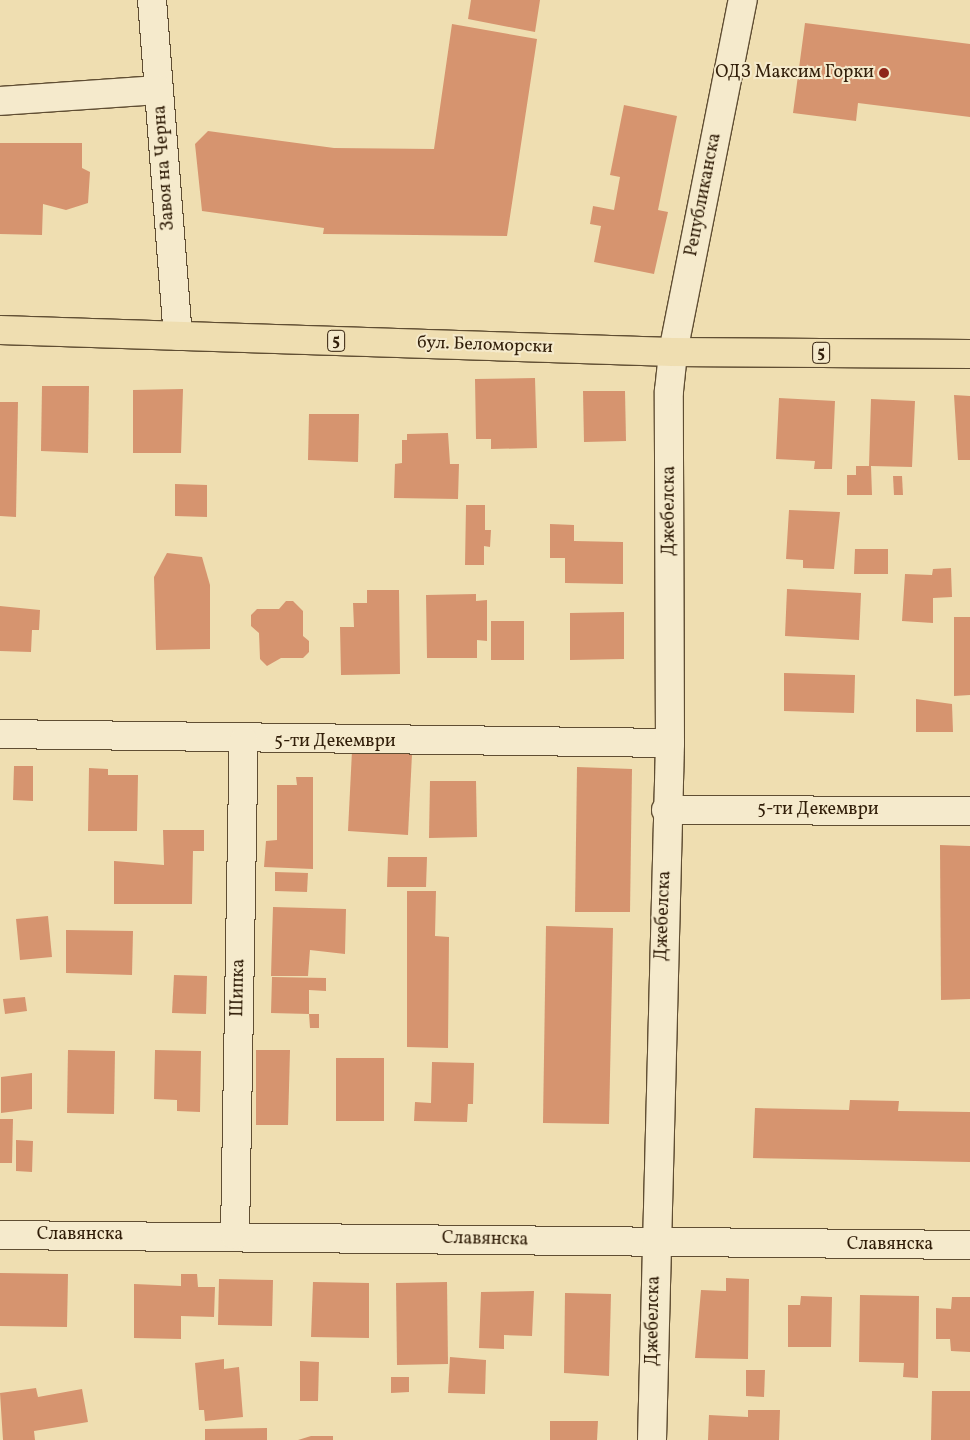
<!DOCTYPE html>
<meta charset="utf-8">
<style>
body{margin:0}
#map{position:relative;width:970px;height:1440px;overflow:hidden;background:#efdeb1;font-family:Vollkorn,serif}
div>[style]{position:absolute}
.building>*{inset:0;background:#d6946f}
.roads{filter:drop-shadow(1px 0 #604e33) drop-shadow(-1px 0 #604e33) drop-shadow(0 1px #604e33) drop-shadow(0 -1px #604e33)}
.minor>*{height:28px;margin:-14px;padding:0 14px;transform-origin:14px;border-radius:14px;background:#f5eacc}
.major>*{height:28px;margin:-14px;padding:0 14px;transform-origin:14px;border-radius:14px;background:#efdeb1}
.dots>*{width:14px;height:14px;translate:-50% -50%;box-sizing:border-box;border:2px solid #f5eacc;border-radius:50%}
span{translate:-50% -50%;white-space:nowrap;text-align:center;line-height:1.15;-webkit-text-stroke:4px #f5eacc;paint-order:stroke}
.shield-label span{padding:1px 4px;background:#f5eacc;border:1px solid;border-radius:4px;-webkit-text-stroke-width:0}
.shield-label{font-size:16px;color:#311e09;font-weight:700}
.poi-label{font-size:18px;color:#311e09}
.right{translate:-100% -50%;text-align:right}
.street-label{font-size:18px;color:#311e09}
</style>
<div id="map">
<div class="building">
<i style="clip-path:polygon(471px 0,540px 0,535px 32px,468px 19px)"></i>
<i style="clip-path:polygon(805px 23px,970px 44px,970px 117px,858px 103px,856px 121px,793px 113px)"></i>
<i style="clip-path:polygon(452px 24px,537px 39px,507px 236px,323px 234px,324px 228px,202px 211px,195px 144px,208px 131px,334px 148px,434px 149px)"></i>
<i style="clip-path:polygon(624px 105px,677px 116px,658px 210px,668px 212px,654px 274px,594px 262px,601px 226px,590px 224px,593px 206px,614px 210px,620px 177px,610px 175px)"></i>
<i style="clip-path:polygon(0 143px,82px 143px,82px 168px,90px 172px,88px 203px,66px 210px,43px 204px,42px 235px,0 234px)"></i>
<i style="clip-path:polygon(535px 378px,537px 448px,491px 449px,491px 439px,476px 439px,475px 379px)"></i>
<i style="clip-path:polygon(42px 386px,89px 386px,88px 453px,41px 451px)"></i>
<i style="clip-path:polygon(183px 389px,181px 453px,133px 453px,133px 390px)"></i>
<i style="clip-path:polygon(583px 391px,625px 391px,626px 441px,584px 442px)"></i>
<i style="clip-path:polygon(954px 395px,970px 396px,970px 460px,958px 460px)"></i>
<i style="clip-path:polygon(779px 398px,835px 401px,832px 469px,814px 469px,815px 461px,776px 459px)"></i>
<i style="clip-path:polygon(871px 399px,915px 401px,912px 467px,871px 466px,872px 495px,847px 495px,847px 475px,856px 475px,856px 466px,869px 466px)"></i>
<i style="clip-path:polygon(0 402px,18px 402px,16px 517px,0 516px)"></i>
<i style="clip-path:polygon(309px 414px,359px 414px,358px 462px,308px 460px)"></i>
<i style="clip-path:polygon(448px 433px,450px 464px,459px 464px,458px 499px,394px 498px,395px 464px,402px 463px,402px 440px,407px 440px,407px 434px)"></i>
<i style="clip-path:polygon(893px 476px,902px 476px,903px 495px,894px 495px)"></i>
<i style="clip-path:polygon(175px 484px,207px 485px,207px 517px,175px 516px)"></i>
<i style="clip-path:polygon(466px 505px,485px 505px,485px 530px,491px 530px,490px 547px,484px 546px,484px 565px,465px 565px)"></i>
<i style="clip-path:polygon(789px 510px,840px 512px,834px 569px,803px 568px,803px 560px,786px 559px)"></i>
<i style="clip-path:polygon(550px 524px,574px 525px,574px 541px,623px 542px,623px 584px,565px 583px,565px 558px,550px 558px)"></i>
<i style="clip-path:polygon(855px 549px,888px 549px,888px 574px,854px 574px)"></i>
<i style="clip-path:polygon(167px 553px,202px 557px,210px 585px,210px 649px,156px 650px,154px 577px)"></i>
<i style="clip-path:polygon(951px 568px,952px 597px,933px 598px,933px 623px,902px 621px,905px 574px,932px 575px,933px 569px)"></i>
<i style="clip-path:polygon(787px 589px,861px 593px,859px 640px,785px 636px)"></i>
<i style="clip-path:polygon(367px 590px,399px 590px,400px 674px,341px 675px,340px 627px,354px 627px,353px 603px,367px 603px)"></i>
<i style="clip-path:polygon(476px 594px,476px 601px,487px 600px,487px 641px,477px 640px,477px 658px,427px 658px,426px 595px)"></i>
<i style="clip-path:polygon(286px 601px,293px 601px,303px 611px,303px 636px,309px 641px,309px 652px,303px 658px,281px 658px,267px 666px,260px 659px,259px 633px,251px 626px,251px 615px,257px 609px,279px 609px)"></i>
<i style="clip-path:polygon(0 606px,40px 610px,39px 630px,32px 630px,31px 652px,0 651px)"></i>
<i style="clip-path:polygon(624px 612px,624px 659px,570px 660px,570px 613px)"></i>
<i style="clip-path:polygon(954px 617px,970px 617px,970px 695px,954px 696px)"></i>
<i style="clip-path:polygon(491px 621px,524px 621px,524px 660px,491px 660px)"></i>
<i style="clip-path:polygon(784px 673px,855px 675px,854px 713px,784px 711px)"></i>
<i style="clip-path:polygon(916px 699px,952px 704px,953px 732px,916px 732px)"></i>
<i style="clip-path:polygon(352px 751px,412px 754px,408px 835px,348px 831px)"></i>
<i style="clip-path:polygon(14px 766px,33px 766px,33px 801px,13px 800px)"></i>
<i style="clip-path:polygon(577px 767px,632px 769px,630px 912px,575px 912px)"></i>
<i style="clip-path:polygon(89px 768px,108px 769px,108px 775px,138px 775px,137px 831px,88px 831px)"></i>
<i style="clip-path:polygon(296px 777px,313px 777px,313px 869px,264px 867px,266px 841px,277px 840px,277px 785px,297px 785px)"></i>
<i style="clip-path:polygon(430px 781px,476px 781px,477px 837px,429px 838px)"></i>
<i style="clip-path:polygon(163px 830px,204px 830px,204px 851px,193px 851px,192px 904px,114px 904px,114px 861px,164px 865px)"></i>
<i style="clip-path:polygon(940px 845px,970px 846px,970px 999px,941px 1000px)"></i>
<i style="clip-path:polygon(388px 857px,427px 857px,426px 887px,387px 887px)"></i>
<i style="clip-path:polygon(275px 872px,308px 873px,307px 892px,275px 891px)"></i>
<i style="clip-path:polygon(407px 891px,436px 891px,435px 936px,449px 937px,448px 1048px,407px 1047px)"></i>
<i style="clip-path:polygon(273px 907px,346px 909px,345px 954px,310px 950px,308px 976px,271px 976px)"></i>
<i style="clip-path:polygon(48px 916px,52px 957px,20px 960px,16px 919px)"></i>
<i style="clip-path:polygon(546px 926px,613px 928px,609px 1124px,543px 1123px)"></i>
<i style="clip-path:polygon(66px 930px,133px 931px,132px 975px,66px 973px)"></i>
<i style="clip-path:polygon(174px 975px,207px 976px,206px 1014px,172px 1013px)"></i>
<i style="clip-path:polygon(272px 977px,326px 978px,326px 991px,309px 990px,309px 1014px,319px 1014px,319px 1028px,310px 1028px,309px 1014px,271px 1013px)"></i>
<i style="clip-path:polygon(25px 997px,27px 1011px,5px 1014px,3px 999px)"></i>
<i style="clip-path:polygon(68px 1050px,115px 1051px,114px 1114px,67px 1113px)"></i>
<i style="clip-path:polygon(155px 1050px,201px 1051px,200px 1112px,177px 1111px,177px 1100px,154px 1099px)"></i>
<i style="clip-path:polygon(256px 1050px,290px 1050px,288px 1125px,256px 1125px)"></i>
<i style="clip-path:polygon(336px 1058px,384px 1058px,384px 1121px,336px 1121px)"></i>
<i style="clip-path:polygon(432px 1062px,474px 1063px,473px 1104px,468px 1104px,467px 1122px,414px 1121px,415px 1102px,431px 1103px)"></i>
<i style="clip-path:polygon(32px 1073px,32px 1109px,1px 1113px,1px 1077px)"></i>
<i style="clip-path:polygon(850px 1100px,899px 1101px,898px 1111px,970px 1112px,970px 1162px,753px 1158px,755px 1108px,849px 1110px)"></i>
<i style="clip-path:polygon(0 1119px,13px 1119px,12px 1163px,0 1163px)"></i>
<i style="clip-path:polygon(16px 1140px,33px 1141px,32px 1172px,16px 1171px)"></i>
<i style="clip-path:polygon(0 1273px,68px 1274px,67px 1327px,0 1326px)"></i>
<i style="clip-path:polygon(181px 1274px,197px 1274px,198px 1287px,215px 1287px,214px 1317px,181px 1316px,181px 1339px,134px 1338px,134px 1284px,181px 1286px)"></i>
<i style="clip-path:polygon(726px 1278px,749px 1279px,748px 1359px,695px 1358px,701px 1290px,726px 1291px)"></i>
<i style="clip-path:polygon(219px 1279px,273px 1280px,272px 1326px,218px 1325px)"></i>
<i style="clip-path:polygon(313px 1282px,369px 1283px,369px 1338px,311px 1337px)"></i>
<i style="clip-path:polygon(447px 1282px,448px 1364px,397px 1365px,396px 1283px)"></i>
<i style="clip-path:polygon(534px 1291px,532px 1336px,504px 1335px,504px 1349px,479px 1348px,481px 1292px)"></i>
<i style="clip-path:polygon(565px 1293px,611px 1294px,609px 1376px,564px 1373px)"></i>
<i style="clip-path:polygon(860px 1295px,919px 1296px,918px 1378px,903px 1377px,904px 1363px,859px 1362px)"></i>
<i style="clip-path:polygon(801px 1296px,832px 1297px,831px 1347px,788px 1347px,788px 1305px,800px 1305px)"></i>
<i style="clip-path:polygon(952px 1297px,970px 1297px,970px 1352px,951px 1351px,950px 1339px,936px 1339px,936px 1308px,951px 1309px)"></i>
<i style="clip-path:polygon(450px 1357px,486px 1360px,485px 1394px,448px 1393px)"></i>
<i style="clip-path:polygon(224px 1359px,224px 1369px,239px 1367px,243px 1417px,205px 1421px,204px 1410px,199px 1410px,195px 1363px)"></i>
<i style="clip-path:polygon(300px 1361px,319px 1362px,318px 1401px,300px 1401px)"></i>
<i style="clip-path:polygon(746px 1370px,765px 1370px,764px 1397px,746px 1396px)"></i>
<i style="clip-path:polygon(391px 1377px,409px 1377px,409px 1392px,391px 1393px)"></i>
<i style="clip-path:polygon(36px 1388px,38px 1397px,82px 1389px,88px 1422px,34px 1431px,35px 1440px,3px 1440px,0 1393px)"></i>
<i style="clip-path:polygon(932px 1391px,970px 1391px,970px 1440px,931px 1440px)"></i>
<i style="clip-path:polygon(748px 1410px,780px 1410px,779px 1440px,708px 1440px,709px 1415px,748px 1417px)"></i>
<i style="clip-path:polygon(550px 1421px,598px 1421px,597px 1440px,550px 1440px)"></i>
<i style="clip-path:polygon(267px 1428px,267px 1440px,205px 1440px,205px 1429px)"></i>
<i style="clip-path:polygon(311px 1436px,333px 1436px,333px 1440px,298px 1440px)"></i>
</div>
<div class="roads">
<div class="minor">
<i style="left:152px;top:0;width:337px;rotate:85.6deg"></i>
<i style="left:0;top:101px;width:159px;rotate:-4deg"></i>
<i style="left:0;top:734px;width:670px;rotate:0.77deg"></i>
<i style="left:666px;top:810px;width:304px;rotate:0.2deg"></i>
<i style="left:0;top:1235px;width:970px;rotate:0.59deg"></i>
<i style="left:235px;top:1235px;width:494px;rotate:-89deg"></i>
<i style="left:652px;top:1440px;width:697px;rotate:-88.52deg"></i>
<i style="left:670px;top:743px;width:352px;rotate:-90.2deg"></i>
<i style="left:669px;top:391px;width:39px;rotate:-84deg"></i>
<i style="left:673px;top:352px;width:359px;rotate:-78.8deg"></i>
</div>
<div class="major">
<i style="left:0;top:330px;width:673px;rotate:1.87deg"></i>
<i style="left:673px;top:352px;width:297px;rotate:0.4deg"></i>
</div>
</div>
<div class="dots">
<i style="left:884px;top:73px;background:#8f2418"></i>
</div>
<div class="shield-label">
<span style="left:336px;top:341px">5</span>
<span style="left:821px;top:353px">5</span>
</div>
<div class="poi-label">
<span class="right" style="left:874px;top:73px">ОДЗ Максим Горки</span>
</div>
<div class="street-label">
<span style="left:165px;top:168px;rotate:-94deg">Завоя на Черна</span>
<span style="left:704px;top:195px;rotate:-79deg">Републиканска</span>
<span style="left:485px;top:346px;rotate:2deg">бул. Беломорски</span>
<span style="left:670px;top:511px;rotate:-90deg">Джебелска</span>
<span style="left:335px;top:742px">5-ти Декември</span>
<span style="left:818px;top:810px">5-ти Декември</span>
<span style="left:664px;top:916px;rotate:-88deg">Джебелска</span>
<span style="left:239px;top:988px;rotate:-89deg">Шипка</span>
<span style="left:80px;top:1235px">Славянска</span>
<span style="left:485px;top:1240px;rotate:1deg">Славянска</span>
<span style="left:890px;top:1245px">Славянска</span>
<span style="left:654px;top:1321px;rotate:-89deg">Джебелска</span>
</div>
</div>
